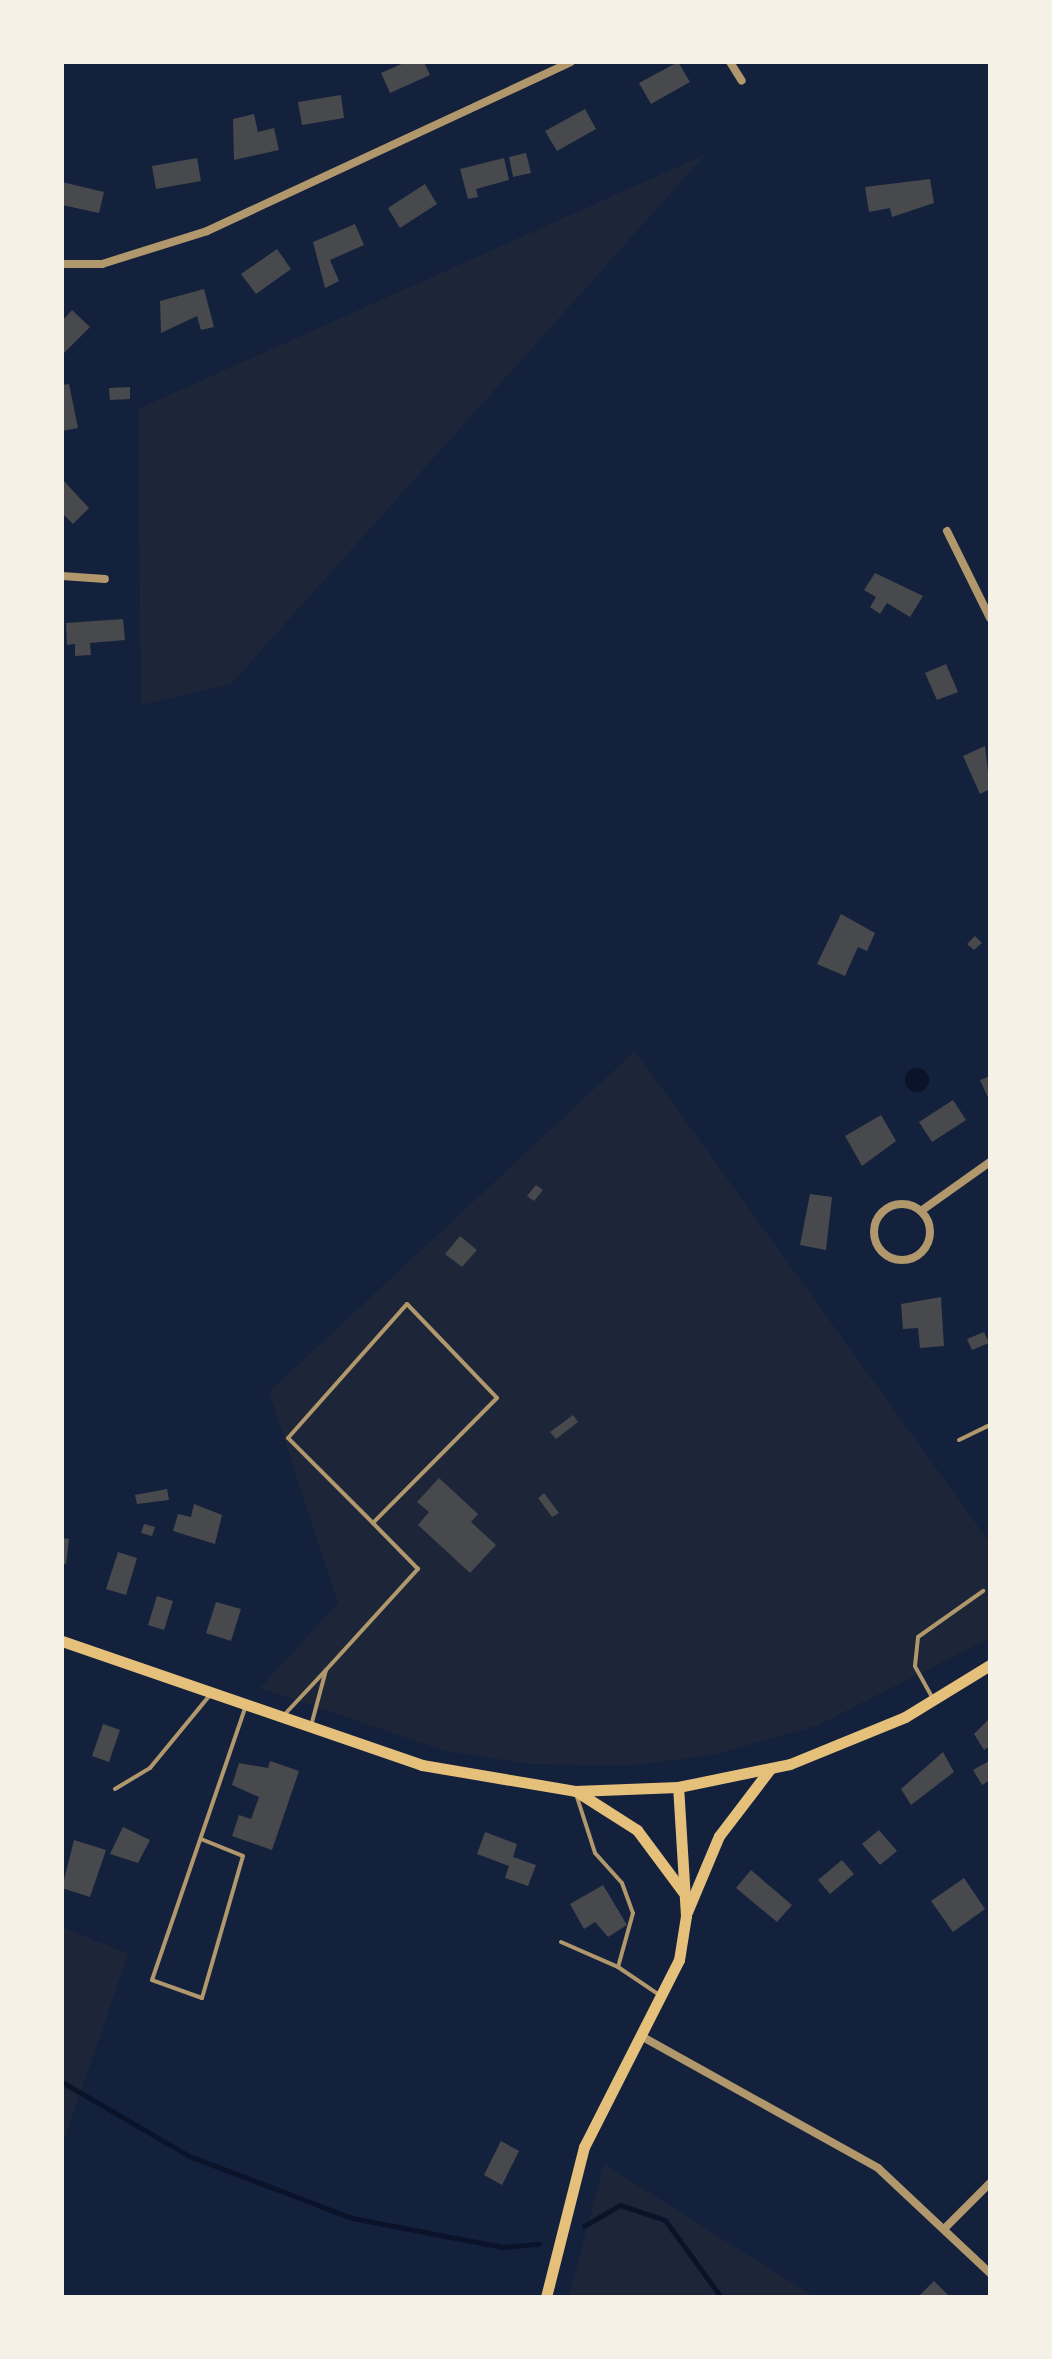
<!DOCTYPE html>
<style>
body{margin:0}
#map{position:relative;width:1052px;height:2359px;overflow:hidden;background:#14213d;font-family:"Space Grotesk",sans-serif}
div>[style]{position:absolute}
.green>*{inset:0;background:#1d2539}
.water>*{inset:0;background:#0b132b}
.round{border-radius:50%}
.stream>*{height:5px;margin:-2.5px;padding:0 2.5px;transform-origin:2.5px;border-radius:2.5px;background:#0b132b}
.building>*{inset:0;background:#48494c}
.service>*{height:4px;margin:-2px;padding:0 2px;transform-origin:2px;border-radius:2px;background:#b1986c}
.minor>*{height:8px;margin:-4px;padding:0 4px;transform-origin:4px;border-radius:4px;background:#b1986c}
.minor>.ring{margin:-4px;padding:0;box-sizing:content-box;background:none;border:8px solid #b1986c;border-radius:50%}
.secondary>*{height:11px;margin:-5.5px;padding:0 5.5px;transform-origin:5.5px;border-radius:5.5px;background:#e5c07b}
span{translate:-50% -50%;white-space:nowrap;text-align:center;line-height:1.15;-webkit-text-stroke:6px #f6f1e7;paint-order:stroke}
.frame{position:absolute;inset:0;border:64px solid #f6f1e7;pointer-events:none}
</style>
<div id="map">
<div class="green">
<i style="clip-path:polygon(706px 154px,231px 684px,141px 705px,138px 409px)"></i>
<i style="clip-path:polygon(635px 1051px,990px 1543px,990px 1638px,816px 1726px,712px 1755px,627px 1766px,531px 1764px,446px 1751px,260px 1688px,338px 1603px,269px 1392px)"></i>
<i style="clip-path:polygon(62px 1927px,128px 1954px,62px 2146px)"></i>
<i style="clip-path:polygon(604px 2164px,743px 2252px,815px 2297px,569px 2297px)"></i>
</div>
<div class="water">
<i class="round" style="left:905px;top:1068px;width:24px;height:24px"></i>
</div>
<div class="stream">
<i style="left:62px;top:2082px;width:147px;rotate:30.2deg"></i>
<i style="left:189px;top:2156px;width:174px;rotate:20.8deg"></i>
<i style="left:352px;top:2218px;width:153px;rotate:10.9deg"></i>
<i style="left:502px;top:2247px;width:37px;rotate:-5deg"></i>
<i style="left:584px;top:2226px;width:42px;rotate:-30.3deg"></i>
<i style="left:620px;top:2205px;width:47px;rotate:18.4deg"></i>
<i style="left:665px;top:2220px;width:95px;rotate:54deg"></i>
</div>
<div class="building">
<i style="clip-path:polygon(406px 62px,424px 62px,430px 75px,390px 93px,381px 73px)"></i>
<i style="clip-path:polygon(678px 62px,690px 82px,651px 104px,639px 83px)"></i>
<i style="clip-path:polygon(341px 95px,344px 118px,302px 125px,298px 102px)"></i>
<i style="clip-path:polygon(585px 109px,596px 129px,557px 151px,545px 131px)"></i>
<i style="clip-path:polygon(254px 114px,258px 132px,274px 128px,279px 150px,234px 160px,233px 119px)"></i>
<i style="clip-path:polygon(526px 153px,531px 173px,513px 177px,509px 157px)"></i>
<i style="clip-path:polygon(197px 158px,201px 181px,156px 189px,152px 166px)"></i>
<i style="clip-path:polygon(504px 158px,509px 180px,476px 189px,478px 197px,468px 199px,460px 169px)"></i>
<i style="clip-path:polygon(930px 179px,934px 203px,892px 217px,890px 208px,869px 212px,865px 187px)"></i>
<i style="clip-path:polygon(62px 182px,104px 192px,99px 213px,62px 205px)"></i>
<i style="clip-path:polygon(425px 184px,437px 204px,400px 228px,388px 208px)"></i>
<i style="clip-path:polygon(355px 224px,364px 245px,330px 260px,339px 281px,325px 288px,313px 242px)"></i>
<i style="clip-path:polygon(277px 249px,291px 269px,256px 294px,241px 274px)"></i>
<i style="clip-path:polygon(204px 289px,214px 327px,201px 330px,197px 316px,161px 333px,160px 301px)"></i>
<i style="clip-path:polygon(72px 310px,90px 327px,62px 355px,62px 321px)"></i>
<i style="clip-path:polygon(69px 384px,78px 428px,62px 431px,62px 385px)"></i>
<i style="clip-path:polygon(130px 387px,130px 399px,110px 400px,109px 388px)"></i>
<i style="clip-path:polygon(62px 479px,89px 508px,73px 524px,62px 513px)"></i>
<i style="clip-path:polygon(875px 573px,923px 596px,910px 617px,887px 603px,880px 614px,870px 607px,876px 597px,864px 590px)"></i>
<i style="clip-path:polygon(123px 619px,125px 640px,90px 643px,91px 655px,75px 656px,75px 644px,67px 645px,66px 623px)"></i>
<i style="clip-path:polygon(946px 664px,958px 692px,937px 700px,925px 673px)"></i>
<i style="clip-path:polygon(985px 746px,990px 789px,980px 794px,963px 756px)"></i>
<i style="clip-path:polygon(841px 914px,875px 933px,867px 951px,858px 947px,845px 976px,817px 964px)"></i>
<i style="clip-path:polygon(975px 936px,982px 943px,974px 950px,967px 944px)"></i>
<i style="clip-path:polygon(990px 1076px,990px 1102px,980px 1080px)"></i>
<i style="clip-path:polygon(953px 1100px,966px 1120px,932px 1142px,919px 1122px)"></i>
<i style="clip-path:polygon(881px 1115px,896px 1141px,862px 1166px,845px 1136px)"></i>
<i style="clip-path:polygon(536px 1185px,543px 1190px,534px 1201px,527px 1196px)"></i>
<i style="clip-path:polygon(810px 1194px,832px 1197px,826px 1250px,800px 1245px)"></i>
<i style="clip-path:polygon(460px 1236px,477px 1250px,462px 1267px,445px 1254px)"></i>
<i style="clip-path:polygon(941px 1297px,944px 1346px,920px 1348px,918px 1328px,903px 1329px,901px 1304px)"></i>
<i style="clip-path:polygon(984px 1332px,989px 1343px,972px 1350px,967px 1339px)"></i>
<i style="clip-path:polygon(573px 1415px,578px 1422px,556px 1439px,550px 1432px)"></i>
<i style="clip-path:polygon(439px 1478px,478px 1514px,471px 1522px,496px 1545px,470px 1573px,418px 1525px,429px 1512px,417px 1502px)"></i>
<i style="clip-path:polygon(167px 1489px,169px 1500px,137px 1504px,135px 1495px)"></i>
<i style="clip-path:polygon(544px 1493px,559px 1513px,552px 1517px,538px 1498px)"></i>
<i style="clip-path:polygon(194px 1504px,222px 1515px,215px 1544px,173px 1531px,178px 1514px,191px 1517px)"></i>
<i style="clip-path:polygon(144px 1524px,155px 1527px,152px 1536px,141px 1533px)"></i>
<i style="clip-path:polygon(62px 1538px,69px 1539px,66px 1564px,62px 1564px)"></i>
<i style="clip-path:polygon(118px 1552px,137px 1558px,126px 1595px,106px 1589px)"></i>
<i style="clip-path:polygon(157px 1596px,173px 1601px,164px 1630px,148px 1625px)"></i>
<i style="clip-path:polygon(216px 1602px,241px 1609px,231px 1641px,206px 1633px)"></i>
<i style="clip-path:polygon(990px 1718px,990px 1746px,984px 1750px,974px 1734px)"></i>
<i style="clip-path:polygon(103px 1724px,120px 1730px,109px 1762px,92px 1756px)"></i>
<i style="clip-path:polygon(943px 1752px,954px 1772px,911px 1805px,901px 1789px)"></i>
<i style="clip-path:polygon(270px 1761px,299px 1771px,272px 1850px,232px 1836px,239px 1815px,251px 1819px,259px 1797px,232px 1785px,239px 1763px,268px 1768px)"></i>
<i style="clip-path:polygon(989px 1761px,990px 1780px,982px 1785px,973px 1770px)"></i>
<i style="clip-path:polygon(123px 1827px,150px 1840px,138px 1863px,110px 1854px)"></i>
<i style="clip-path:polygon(879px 1830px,897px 1851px,880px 1865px,862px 1844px)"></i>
<i style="clip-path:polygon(485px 1832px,517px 1844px,513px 1857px,536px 1865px,528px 1886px,505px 1878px,509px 1866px,477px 1854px)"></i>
<i style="clip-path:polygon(74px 1840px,106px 1850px,90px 1897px,62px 1888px)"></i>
<i style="clip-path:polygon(842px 1860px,854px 1874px,830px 1894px,818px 1880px)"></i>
<i style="clip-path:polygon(751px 1870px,792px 1905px,777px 1922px,736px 1888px)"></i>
<i style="clip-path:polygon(964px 1878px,985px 1909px,953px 1932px,931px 1901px)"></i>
<i style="clip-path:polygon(603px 1885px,627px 1925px,608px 1937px,595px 1922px,584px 1929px,570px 1904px)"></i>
<i style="clip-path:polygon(501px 2141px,519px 2151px,502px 2185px,484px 2175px)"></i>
<i style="clip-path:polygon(934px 2281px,950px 2297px,918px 2297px)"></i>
</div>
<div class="service">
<i style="left:959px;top:1440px;width:34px;rotate:-26deg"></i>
<i style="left:326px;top:1670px;width:137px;rotate:-47.7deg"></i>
<i style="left:418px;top:1569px;width:64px;rotate:-134.4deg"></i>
<i style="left:373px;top:1523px;width:120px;rotate:-135deg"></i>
<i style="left:288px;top:1438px;width:179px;rotate:-48.4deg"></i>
<i style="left:407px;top:1304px;width:130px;rotate:46.2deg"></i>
<i style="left:497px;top:1398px;width:176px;rotate:134.8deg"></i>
<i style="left:932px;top:1697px;width:35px;rotate:-119deg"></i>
<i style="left:915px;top:1666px;width:29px;rotate:-84deg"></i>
<i style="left:918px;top:1637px;width:80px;rotate:-35.3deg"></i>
<i style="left:285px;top:1714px;width:60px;rotate:-47deg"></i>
<i style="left:326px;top:1670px;width:58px;rotate:105deg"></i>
<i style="left:115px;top:1789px;width:41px;rotate:-31deg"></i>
<i style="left:150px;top:1768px;width:94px;rotate:-50.6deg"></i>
<i style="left:576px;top:1794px;width:62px;rotate:72.1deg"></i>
<i style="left:595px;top:1853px;width:40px;rotate:48deg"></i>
<i style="left:622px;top:1883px;width:32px;rotate:70deg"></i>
<i style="left:633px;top:1913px;width:56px;rotate:105.5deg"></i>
<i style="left:618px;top:1967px;width:48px;rotate:34deg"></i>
<i style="left:201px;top:1839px;width:45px;rotate:22deg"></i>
<i style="left:243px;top:1856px;width:148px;rotate:106.1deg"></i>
<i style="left:202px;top:1998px;width:53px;rotate:-160.2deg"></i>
<i style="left:152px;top:1980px;width:287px;rotate:-71.1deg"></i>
<i style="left:561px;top:1942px;width:62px;rotate:23.7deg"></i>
</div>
<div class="minor">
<i style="left:730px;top:62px;width:22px;rotate:58deg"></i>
<i style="left:62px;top:264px;width:40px"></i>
<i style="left:102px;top:264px;width:110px;rotate:-17.4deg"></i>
<i style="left:207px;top:231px;width:401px;rotate:-24.9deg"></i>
<i style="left:947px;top:531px;width:97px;rotate:63.7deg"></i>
<i style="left:62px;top:576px;width:43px;rotate:4deg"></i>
<i class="ring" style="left:874px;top:1204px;width:48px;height:48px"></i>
<i style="left:921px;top:1211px;width:85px;rotate:-35.4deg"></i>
<i style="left:641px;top:2036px;width:271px;rotate:29.1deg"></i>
<i style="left:878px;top:2168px;width:154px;rotate:43.2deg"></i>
<i style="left:945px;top:2228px;width:64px;rotate:-45deg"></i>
</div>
<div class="secondary">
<i style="left:62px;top:1641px;width:381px;rotate:19deg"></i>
<i style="left:422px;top:1765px;width:155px;rotate:9.6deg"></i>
<i style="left:575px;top:1791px;width:103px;rotate:-2.2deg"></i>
<i style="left:678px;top:1787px;width:114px;rotate:-11.6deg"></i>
<i style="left:790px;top:1764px;width:124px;rotate:-22.2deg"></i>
<i style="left:905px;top:1717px;width:100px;rotate:-31.5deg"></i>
<i style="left:579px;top:1793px;width:69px;rotate:32.5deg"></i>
<i style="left:637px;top:1830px;width:77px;rotate:53.4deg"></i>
<i style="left:687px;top:1912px;width:82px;rotate:-67.2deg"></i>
<i style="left:719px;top:1836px;width:84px;rotate:-52.7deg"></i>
<i style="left:546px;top:2297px;width:155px;rotate:-75.8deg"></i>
<i style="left:584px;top:2147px;width:210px;rotate:-63.1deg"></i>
<i style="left:679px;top:1960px;width:45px;rotate:-81deg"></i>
<i style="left:686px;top:1916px;width:129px;rotate:-93.5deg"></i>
</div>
<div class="frame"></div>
</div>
